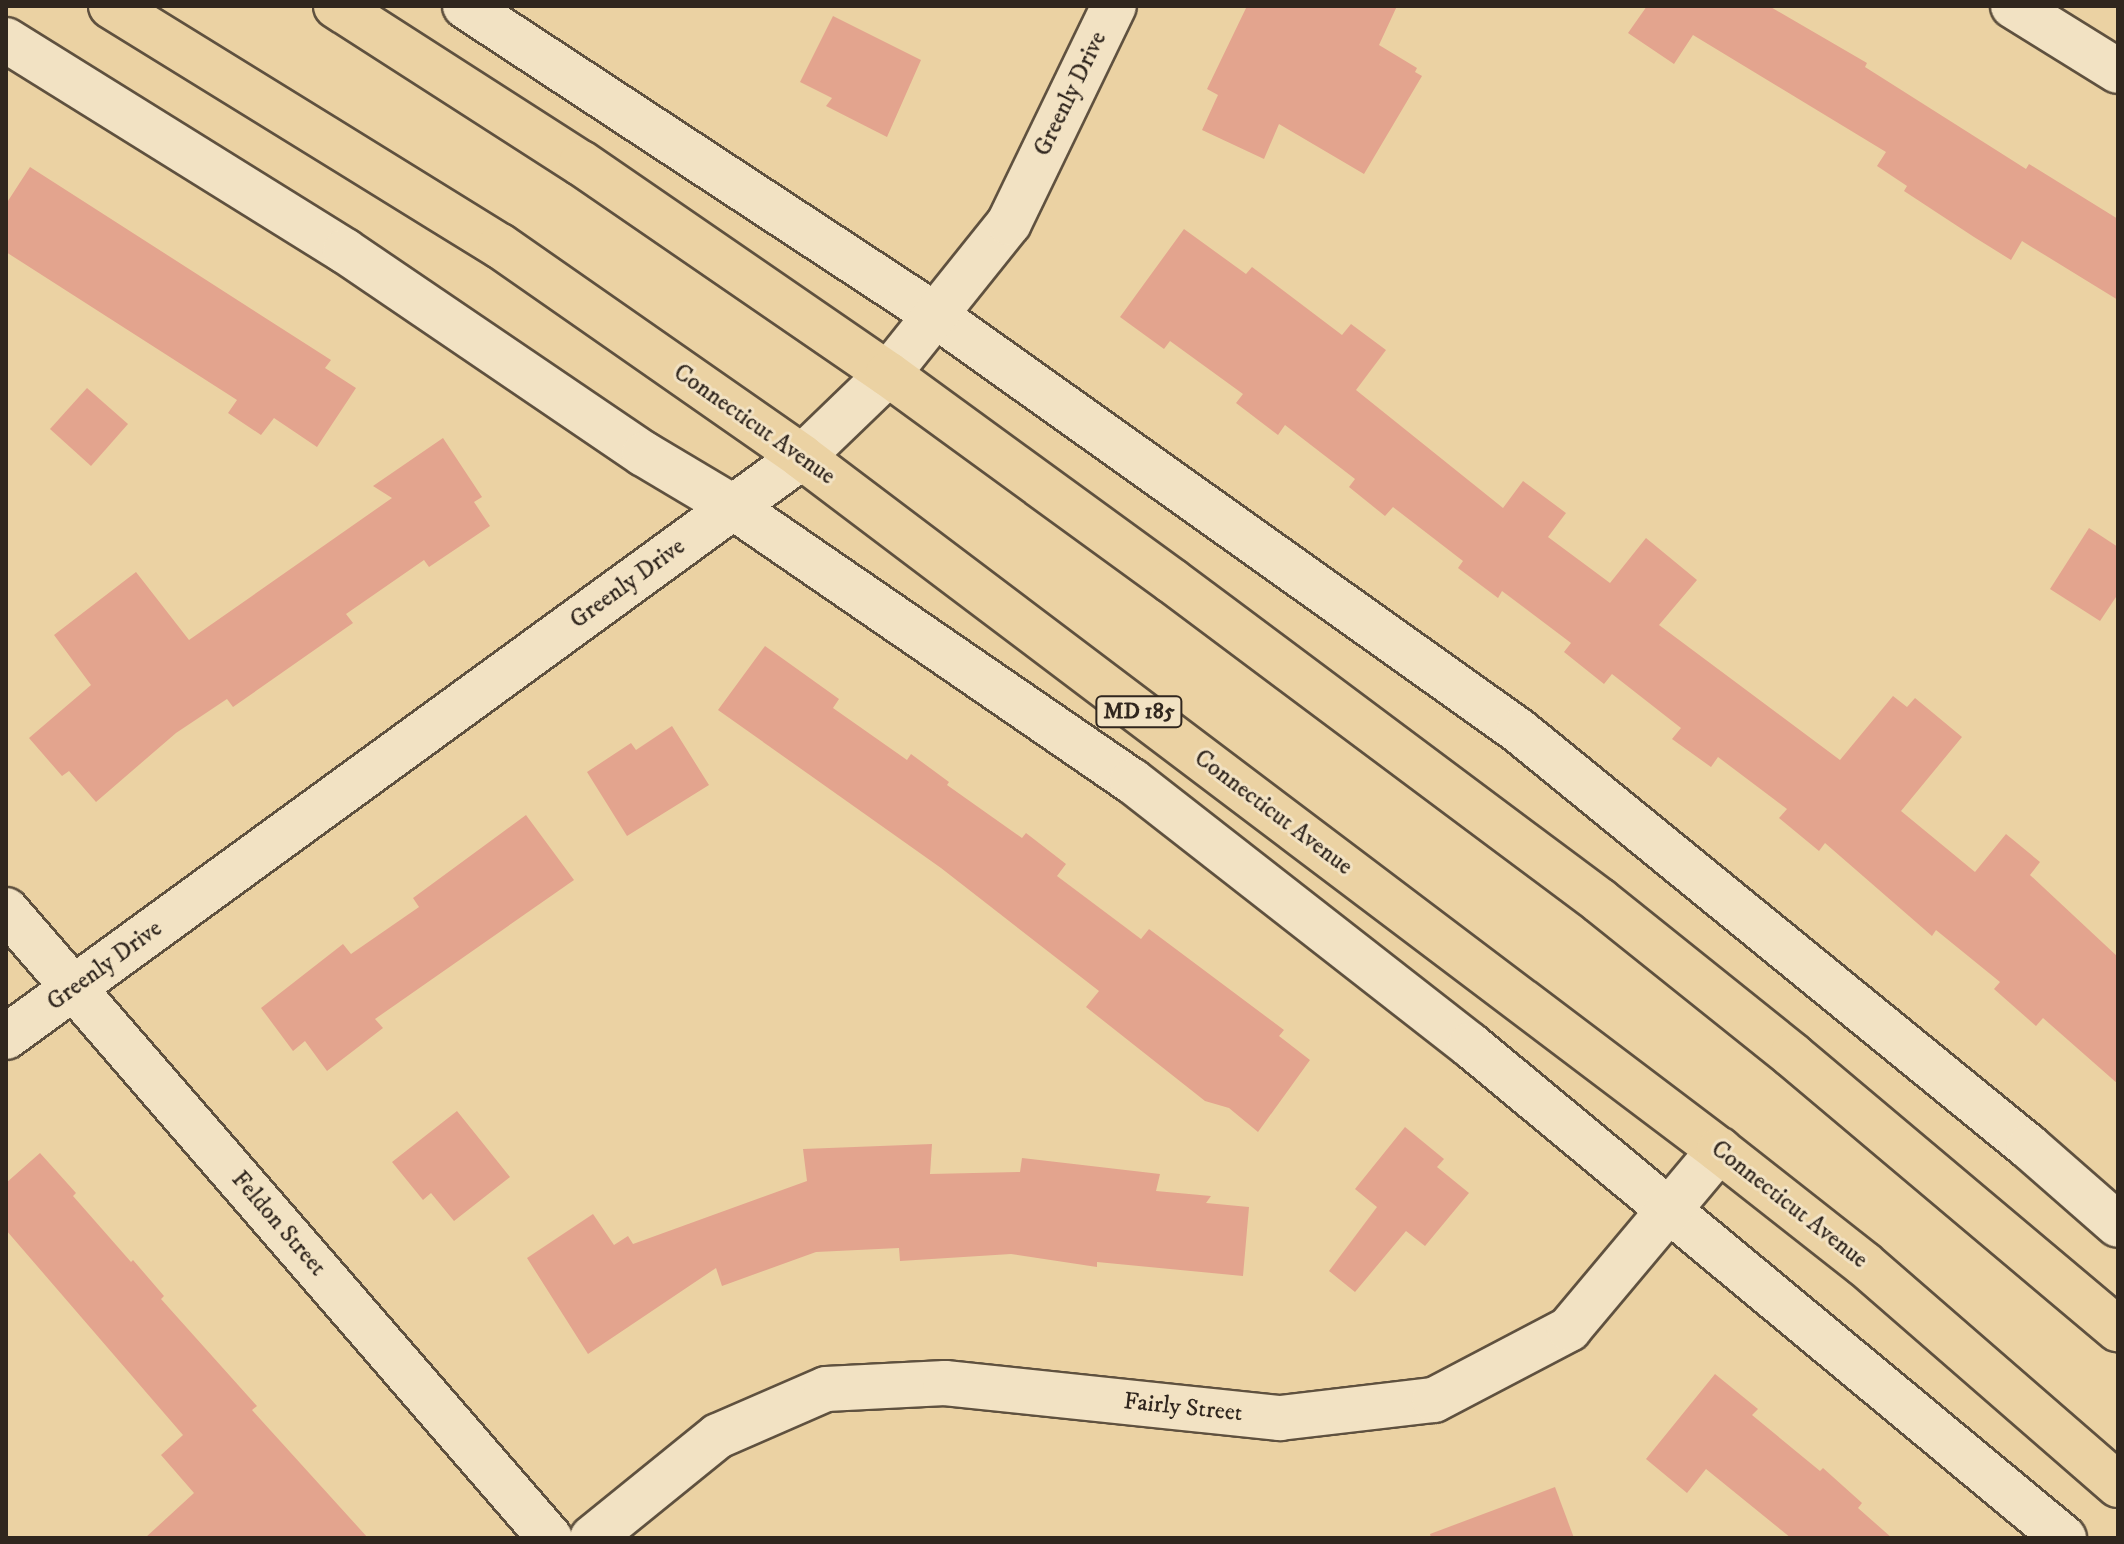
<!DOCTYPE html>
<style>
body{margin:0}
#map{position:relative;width:2124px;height:1544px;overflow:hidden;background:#ebd2a3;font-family:"IM FELL DW Pica",serif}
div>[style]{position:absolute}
.building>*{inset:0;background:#e3a48e}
.roads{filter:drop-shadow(2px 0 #5f513f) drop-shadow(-2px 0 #5f513f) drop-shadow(0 2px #5f513f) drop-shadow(0 -2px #5f513f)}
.minor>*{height:44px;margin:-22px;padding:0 22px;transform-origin:22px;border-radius:22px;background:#f2e2c3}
.major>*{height:44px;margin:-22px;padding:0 22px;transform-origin:22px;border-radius:22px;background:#ebd2a3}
span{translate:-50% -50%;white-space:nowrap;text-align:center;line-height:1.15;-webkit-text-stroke:6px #f2e2c3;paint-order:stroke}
.shield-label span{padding:2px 6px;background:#f2e2c3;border:2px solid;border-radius:6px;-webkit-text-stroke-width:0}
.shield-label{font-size:22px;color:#30261e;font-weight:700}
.street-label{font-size:24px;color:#30261e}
.frame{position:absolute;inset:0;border:8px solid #30261e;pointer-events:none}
</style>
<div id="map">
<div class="building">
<i style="clip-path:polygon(1247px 6px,1397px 6px,1379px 45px,1417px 68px,1415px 72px,1422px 76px,1364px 174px,1279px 124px,1264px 159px,1202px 130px,1218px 95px,1207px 89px)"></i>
<i style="clip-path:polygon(1647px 6px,1769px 6px,1867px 63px,1865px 67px,2026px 169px,2029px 164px,2118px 219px,2118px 300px,2022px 241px,2011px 260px,1974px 237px,1904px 191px,1907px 186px,1877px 166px,1886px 152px,1693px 35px,1674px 64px,1628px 33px)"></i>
<i style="clip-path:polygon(833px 16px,921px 60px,887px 137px,826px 106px,832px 98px,800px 82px)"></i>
<i style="clip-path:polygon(30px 167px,331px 360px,325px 368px,356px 388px,317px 447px,274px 418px,261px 435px,228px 413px,237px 400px,6px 252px,6px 204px)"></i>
<i style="clip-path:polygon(1184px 229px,1246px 274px,1252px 267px,1342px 335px,1351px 324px,1386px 350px,1356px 390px,1503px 508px,1523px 481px,1566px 513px,1548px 537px,1610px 583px,1646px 538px,1697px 580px,1659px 625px,1840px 760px,1893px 696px,1907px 707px,1915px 698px,1962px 737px,1901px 811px,1975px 872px,2006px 834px,2040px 862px,2030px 875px,2118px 957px,2118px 1084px,2043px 1018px,2036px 1026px,1994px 989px,2000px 982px,1936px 930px,1932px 936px,1825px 843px,1819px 851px,1779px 818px,1787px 809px,1718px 757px,1711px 767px,1672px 739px,1681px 728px,1612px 674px,1604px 684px,1564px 652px,1571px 643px,1502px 591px,1498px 598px,1458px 568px,1463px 561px,1393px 507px,1385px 516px,1349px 487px,1355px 479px,1285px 425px,1278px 435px,1236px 403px,1243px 394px,1170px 341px,1164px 349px,1120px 317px)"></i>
<i style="clip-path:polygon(87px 388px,128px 424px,91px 466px,50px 429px)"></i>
<i style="clip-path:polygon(443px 438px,482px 497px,474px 502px,490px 526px,429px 567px,424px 560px,346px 614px,353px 623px,233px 707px,227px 699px,176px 733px,96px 802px,69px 771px,62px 776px,29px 738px,91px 685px,54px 635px,136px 572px,189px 640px,392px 498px,373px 486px)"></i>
<i style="clip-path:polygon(2089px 528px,2118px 547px,2118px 594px,2100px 621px,2050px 589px)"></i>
<i style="clip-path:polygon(765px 646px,839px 699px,833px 708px,907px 760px,911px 754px,949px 782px,947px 785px,1022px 838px,1026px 833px,1066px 864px,1057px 876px,1141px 939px,1149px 929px,1284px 1030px,1279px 1036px,1310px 1060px,1258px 1132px,1229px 1108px,1205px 1101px,1086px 1007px,1099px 991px,941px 868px,718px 710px)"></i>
<i style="clip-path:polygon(672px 726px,709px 785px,627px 836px,587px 772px,631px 743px,636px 750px)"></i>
<i style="clip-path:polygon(526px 815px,574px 880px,375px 1019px,383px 1028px,327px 1071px,305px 1041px,293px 1051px,261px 1008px,343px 944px,351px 954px,419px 907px,413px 898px)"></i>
<i style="clip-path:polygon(457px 1111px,510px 1177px,454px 1221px,431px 1193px,423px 1200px,392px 1162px)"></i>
<i style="clip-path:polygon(1405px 1127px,1444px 1159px,1437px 1167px,1469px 1193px,1425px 1246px,1406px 1231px,1355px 1292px,1329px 1271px,1377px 1207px,1355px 1189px)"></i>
<i style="clip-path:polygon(932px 1144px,930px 1174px,1020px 1172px,1022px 1158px,1160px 1174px,1156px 1191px,1211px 1196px,1206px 1203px,1249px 1207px,1243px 1276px,1097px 1262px,1097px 1267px,1011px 1254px,900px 1261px,899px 1248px,816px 1252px,722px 1286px,716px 1268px,588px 1354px,527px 1258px,593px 1214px,614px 1245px,628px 1236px,633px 1244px,807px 1181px,803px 1149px)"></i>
<i style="clip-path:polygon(40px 1153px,76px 1193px,73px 1196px,131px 1262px,133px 1260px,164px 1296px,161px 1299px,257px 1406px,252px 1410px,368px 1538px,145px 1538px,194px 1493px,161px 1455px,183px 1435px,6px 1230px,6px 1183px)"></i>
<i style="clip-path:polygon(1715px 1374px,1758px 1409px,1752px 1415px,1820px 1471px,1823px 1468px,1862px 1503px,1858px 1508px,1892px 1538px,1791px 1538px,1706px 1469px,1687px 1493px,1646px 1459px)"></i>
<i style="clip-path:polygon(1555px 1487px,1574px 1538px,1431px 1538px,1430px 1534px)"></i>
</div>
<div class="roads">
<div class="minor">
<i style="left:465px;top:6px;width:562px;rotate:33.32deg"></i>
<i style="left:935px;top:315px;width:717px;rotate:35.46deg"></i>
<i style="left:1519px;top:731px;width:658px;rotate:39.2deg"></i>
<i style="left:2029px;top:1147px;width:118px;rotate:41.2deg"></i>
<i style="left:2013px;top:6px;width:123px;rotate:31.8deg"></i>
<i style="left:6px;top:40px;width:399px;rotate:31.9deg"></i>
<i style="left:345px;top:251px;width:361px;rotate:34.2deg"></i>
<i style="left:644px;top:454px;width:104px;rotate:30.8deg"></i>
<i style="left:733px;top:507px;width:484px;rotate:34.5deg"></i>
<i style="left:1132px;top:781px;width:429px;rotate:38deg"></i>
<i style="left:1470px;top:1045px;width:772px;rotate:39.69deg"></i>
<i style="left:6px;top:910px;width:831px;rotate:49.1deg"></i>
<i style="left:6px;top:1037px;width:985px;rotate:-36.08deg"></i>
<i style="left:802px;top:457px;width:120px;rotate:-44deg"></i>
<i style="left:888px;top:374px;width:193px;rotate:-51.3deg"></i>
<i style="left:1009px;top:223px;width:241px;rotate:-64.2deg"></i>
<i style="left:592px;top:1538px;width:162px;rotate:-39deg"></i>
<i style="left:718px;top:1436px;width:118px;rotate:-23.5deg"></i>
<i style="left:826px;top:1389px;width:119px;rotate:-2.9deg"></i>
<i style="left:945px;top:1383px;width:337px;rotate:6deg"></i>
<i style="left:1280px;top:1418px;width:155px;rotate:-6.7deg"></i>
<i style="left:1434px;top:1400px;width:153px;rotate:-27.7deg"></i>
<i style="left:1569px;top:1329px;width:234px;rotate:-50deg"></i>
</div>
<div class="major">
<i style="left:111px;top:6px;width:457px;rotate:31.7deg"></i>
<i style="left:500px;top:246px;width:368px;rotate:34.9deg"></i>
<i style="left:802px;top:457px;width:1149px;rotate:37.08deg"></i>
<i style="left:1719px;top:1150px;width:184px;rotate:38.2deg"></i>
<i style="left:1864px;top:1264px;width:337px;rotate:41deg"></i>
<i style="left:336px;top:6px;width:291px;rotate:32.7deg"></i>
<i style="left:581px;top:163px;width:373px;rotate:34.5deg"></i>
<i style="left:888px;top:374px;width:351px;rotate:36.1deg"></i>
<i style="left:1172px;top:581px;width:534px;rotate:36.78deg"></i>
<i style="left:1600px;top:901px;width:246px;rotate:38.7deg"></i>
<i style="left:1792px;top:1055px;width:426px;rotate:40.1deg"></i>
</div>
</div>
<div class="shield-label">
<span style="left:1139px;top:712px">MD 185</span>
</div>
<div class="street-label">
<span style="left:1071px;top:94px;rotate:-64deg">Greenly Drive</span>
<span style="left:754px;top:425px;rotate:35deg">Connecticut Avenue</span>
<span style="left:628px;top:584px;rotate:-36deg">Greenly Drive</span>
<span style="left:1273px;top:813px;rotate:37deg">Connecticut Avenue</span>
<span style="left:105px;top:966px;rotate:-36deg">Greenly Drive</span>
<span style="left:1789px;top:1205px;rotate:38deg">Connecticut Avenue</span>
<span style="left:278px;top:1224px;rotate:49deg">Feldon Street</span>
<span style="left:1183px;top:1408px;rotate:6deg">Fairly Street</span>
</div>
<div class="frame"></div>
</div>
